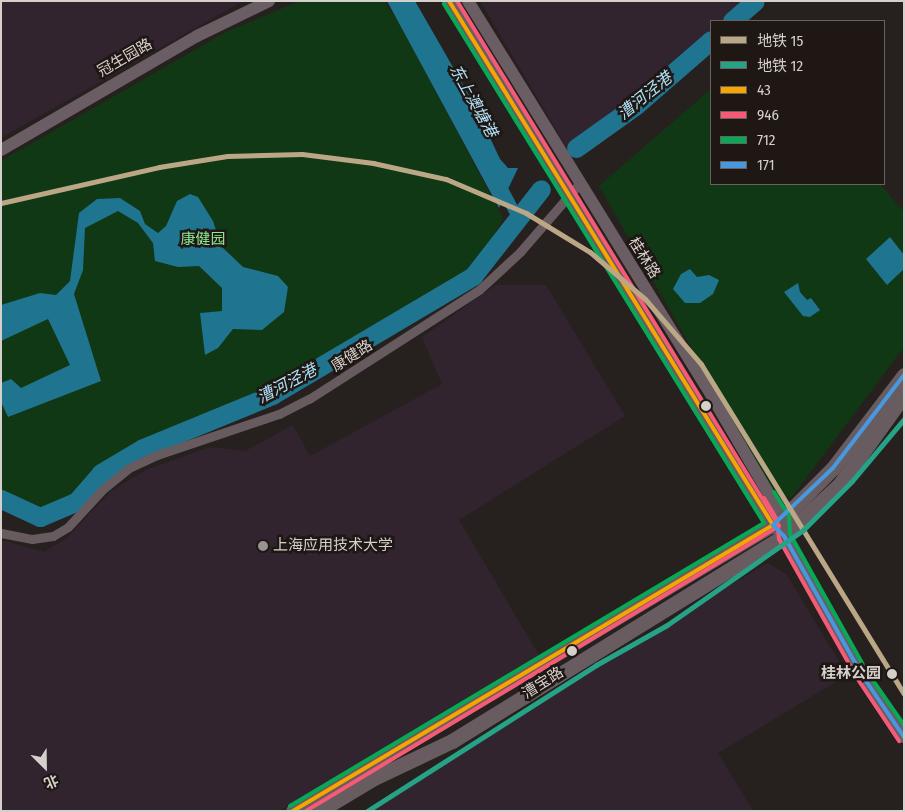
<!DOCTYPE html>
<meta charset="utf-8">
<style>
body{margin:0}
#map{position:relative;width:905px;height:812px;overflow:hidden;background:#26211f;font-family:"Fira Sans Condensed","Noto Sans SC",sans-serif}
div>[style]{position:absolute}
.education>*{inset:0;background:#31242e}
.green>*{inset:0;background:#103815}
.water>*{inset:0;background:#1f748f}
.canal>*{height:11px;margin:-5.5px;padding:0 5.5px;transform-origin:5.5px;border-radius:5.5px;background:#1f748f}
.river>*{height:19px;margin:-9.5px;padding:0 9.5px;transform-origin:9.5px;border-radius:9.5px;background:#1f748f}
.street>*{height:9px;margin:-4.5px;padding:0 4.5px;transform-origin:4.5px;border-radius:4.5px;background:#675b60}
.secondary>*{height:12px;margin:-6px;padding:0 6px;transform-origin:6px;border-radius:6px;background:#6a5d63}
.primary>*{height:15px;margin:-7.5px;padding:0 7.5px;transform-origin:7.5px;border-radius:7.5px;background:#685c60}
.bus-1>*{height:4px;margin:-2px;padding:0 2px;transform-origin:2px;border-radius:2px;background:#f7a600}
.bus-2>*{height:4px;margin:-2px;padding:0 2px;transform-origin:2px;border-radius:2px;background:#f75a77}
.bus-3>*{height:4px;margin:-2px;padding:0 2px;transform-origin:2px;border-radius:2px;background:#06aa56}
.bus-4>*{height:4px;margin:-2px;padding:0 2px;transform-origin:2px;border-radius:2px;background:#4699e1}
.metro-1>*{height:5px;margin:-2.5px;padding:0 2.5px;transform-origin:2.5px;border-radius:2.5px;background:#bba786}
.metro-2>*{height:5px;margin:-2.5px;padding:0 2.5px;transform-origin:2.5px;border-radius:2.5px;background:#26a386}
.dots>*{width:14px;height:14px;translate:-50% -50%;box-sizing:border-box;border:2px solid #1f1713;border-radius:50%}
span{translate:-50% -50%;white-space:nowrap;text-align:center;line-height:1.15;-webkit-text-stroke:5px #1f1713;paint-order:stroke}
.street-label{font-size:15px;color:#d6d0cd}
.park-label{font-size:15px;color:#8cea93}
.poi-label{font-size:15px;color:#d6d0cd}
.left{translate:0 -50%;text-align:left}
.stop-label{font-size:15px;color:#d6d0cd;font-weight:700}
.right{translate:-100% -50%;text-align:right}
.water-label{font-size:16px;color:#b0e3f8;font-style:italic}
.frame{position:absolute;inset:0;border:2px solid #d6d0cd;pointer-events:none}
.legend{position:absolute;left:710px;top:20px;width:175px;height:165px;box-sizing:border-box;background:#1f1713;border:1px solid #68615d;margin:0;padding:6px 9px;list-style:none;font-size:15px;color:#d6d0cd}
.legend li{display:flex;align-items:center;gap:10px;height:25px}
.legend b{width:25px;border:1px solid #68615d}
.north{position:absolute;left:20px;top:742px;width:50px;height:50px;-webkit-text-stroke:4px #1f1713;paint-order:stroke;rotate:157deg;font-size:14px;font-weight:700;line-height:20px;text-align:center;color:#d6d0cd}
.north::after{content:'';display:block;margin:auto;width:18px;height:22px;background:#d6d0cd;clip-path:polygon(50% 0,100% 100%,50% 72%,0 100%)}
</style>
<div id="map">
<div class="education">
<i style="clip-path:polygon(1px 1px,243px 1px,1px 138px)"></i>
<i style="clip-path:polygon(480px 1px,745px 1px,721px 21px,711px 21px,711px 29px,567px 148px)"></i>
<i style="clip-path:polygon(496px 285px,546px 285px,625px 416px,459px 520px,540px 657px,279px 811px,1px 811px,1px 540px,44px 552px,67px 538px,111px 491px,146px 470px,210px 447px,245px 451px,293px 425px,310px 456px,442px 384px,422px 337px)"></i>
<i style="clip-path:polygon(768px 563px,787px 575px,847px 675px,718px 753px,753px 811px,368px 811px,596px 665px)"></i>
</div>
<div class="green">
<i style="clip-path:polygon(300px 1px,384px 1px,401px 26px,503px 218px,473px 276px,272px 395px,143px 448px,101px 473px,76px 502px,40px 517px,1px 499px,1px 161px,226px 32px)"></i>
<i style="clip-path:polygon(711px 89px,711px 184px,880px 184px,904px 212px,904px 347px,791px 498px,775px 494px,599px 186px)"></i>
</div>
<div class="water">
<i style="clip-path:polygon(387px 1px,415px 1px,473px 102px,500px 159px,508px 168px,518px 168px,499px 208px)"></i>
<i style="clip-path:polygon(190px 194px,198px 197px,213px 221px,221px 246px,243px 267px,278px 276px,288px 287px,284px 312px,262px 330px,233px 329px,218px 348px,205px 355px,200px 313px,222px 311px,222px 288px,199px 266px,178px 267px,155px 261px,153px 243px,138px 223px,118px 211px,85px 228px,83px 270px,74px 294px,101px 381px,8px 417px,1px 402px,1px 383px,11px 379px,21px 388px,70px 365px,48px 319px,1px 341px,1px 305px,40px 293px,56px 295px,70px 281px,79px 213px,97px 199px,120px 198px,140px 211px,145px 224px,158px 233px,166px 226px,177px 201px)"></i>
<i style="clip-path:polygon(890px 237px,904px 255px,904px 269px,887px 285px,866px 259px)"></i>
<i style="clip-path:polygon(690px 269px,697px 277px,709px 275px,719px 280px,713px 294px,700px 303px,685px 303px,673px 289px,681px 274px)"></i>
<i style="clip-path:polygon(798px 283px,800px 292px,807px 300px,811px 298px,820px 310px,810px 317px,803px 316px,784px 292px)"></i>
</div>
<div class="canal">
<i style="left:498px;top:181px;width:40px;rotate:62deg"></i>
</div>
<div class="river">
<i style="left:732px;top:21px;width:30px;rotate:-41deg"></i>
<i style="left:576px;top:148px;width:74px;rotate:-35.6deg"></i>
<i style="left:636px;top:105px;width:99px;rotate:-40.9deg"></i>
<i style="left:1px;top:499px;width:43px;rotate:24.8deg"></i>
<i style="left:40px;top:517px;width:39px;rotate:-23deg"></i>
<i style="left:76px;top:502px;width:38px;rotate:-49deg"></i>
<i style="left:101px;top:473px;width:49px;rotate:-30.8deg"></i>
<i style="left:143px;top:448px;width:139px;rotate:-22.3deg"></i>
<i style="left:272px;top:395px;width:234px;rotate:-30.6deg"></i>
<i style="left:473px;top:276px;width:110px;rotate:-52deg"></i>
</div>
<div class="street">
<i style="left:1px;top:533px;width:32px;rotate:11deg"></i>
<i style="left:32px;top:539px;width:21px;rotate:-8deg"></i>
<i style="left:53px;top:536px;width:17px;rotate:-31deg"></i>
<i style="left:68px;top:527px;width:52px;rotate:-47.4deg"></i>
<i style="left:103px;top:489px;width:33px;rotate:-39deg"></i>
<i style="left:129px;top:468px;width:31px;rotate:-25deg"></i>
<i style="left:157px;top:455px;width:129px;rotate:-18.6deg"></i>
<i style="left:279px;top:414px;width:34px;rotate:-27deg"></i>
<i style="left:309px;top:399px;width:202px;rotate:-32.7deg"></i>
<i style="left:479px;top:290px;width:56px;rotate:-42.8deg"></i>
<i style="left:520px;top:252px;width:89px;rotate:-49.1deg"></i>
</div>
<div class="secondary">
<i style="left:449px;top:1px;width:616px;rotate:58.27deg"></i>
<i style="left:773px;top:525px;width:16px;rotate:45deg"></i>
<i style="left:784px;top:536px;width:159px;rotate:60.7deg"></i>
<i style="left:862px;top:675px;width:75px;rotate:55.9deg"></i>
<i style="left:468px;top:1px;width:469px;rotate:58.3deg"></i>
<i style="left:714px;top:400px;width:137px;rotate:59.7deg"></i>
<i style="left:783px;top:518px;width:10px;rotate:84deg"></i>
<i style="left:1px;top:150px;width:227px;rotate:-30.2deg"></i>
<i style="left:197px;top:36px;width:80px;rotate:-25.9deg"></i>
</div>
<div class="primary">
<i style="left:293px;top:811px;width:571px;rotate:-30.88deg"></i>
<i style="left:783px;top:518px;width:71px;rotate:-45deg"></i>
<i style="left:833px;top:468px;width:117px;rotate:-52.6deg"></i>
<i style="left:319px;top:811px;width:62px;rotate:-31.1deg"></i>
<i style="left:372px;top:779px;width:89px;rotate:-25.4deg"></i>
<i style="left:452px;top:741px;width:390px;rotate:-31.7deg"></i>
<i style="left:784px;top:536px;width:76px;rotate:-42.9deg"></i>
<i style="left:840px;top:484px;width:110px;rotate:-54.3deg"></i>
</div>
<div class="bus-1">
<i style="left:293px;top:811px;width:559px;rotate:-30.79deg"></i>
<i style="left:773px;top:525px;width:616px;rotate:-121.73deg"></i>
</div>
<div class="bus-2">
<i style="left:764px;top:498px;width:26px;rotate:59deg"></i>
<i style="left:777px;top:520px;width:19px;rotate:84deg"></i>
<i style="left:779px;top:539px;width:159px;rotate:60.7deg"></i>
<i style="left:857px;top:678px;width:76px;rotate:56.3deg"></i>
<i style="left:306px;top:811px;width:552px;rotate:-31.07deg"></i>
<i style="left:779px;top:526px;width:616px;rotate:-121.52deg"></i>
</div>
<div class="bus-3">
<i style="left:774px;top:492px;width:28px;rotate:58deg"></i>
<i style="left:789px;top:516px;width:18px;rotate:87deg"></i>
<i style="left:790px;top:534px;width:158px;rotate:60.8deg"></i>
<i style="left:867px;top:672px;width:65px;rotate:55.1deg"></i>
<i style="left:290px;top:806px;width:552px;rotate:-30.84deg"></i>
<i style="left:764px;top:523px;width:610px;rotate:-121.66deg"></i>
</div>
<div class="bus-4">
<i style="left:904px;top:375px;width:117px;rotate:127.4deg"></i>
<i style="left:833px;top:468px;width:83px;rotate:136.5deg"></i>
<i style="left:773px;top:525px;width:16px;rotate:45deg"></i>
<i style="left:784px;top:536px;width:159px;rotate:60.7deg"></i>
<i style="left:862px;top:675px;width:75px;rotate:55.9deg"></i>
</div>
<div class="metro-1">
<i style="left:1px;top:203px;width:162px;rotate:-12.8deg"></i>
<i style="left:159px;top:167px;width:69px;rotate:-9.2deg"></i>
<i style="left:227px;top:156px;width:75px;rotate:-1.5deg"></i>
<i style="left:302px;top:154px;width:72px;rotate:7.2deg"></i>
<i style="left:373px;top:163px;width:75px;rotate:12.4deg"></i>
<i style="left:446px;top:179px;width:87px;rotate:23deg"></i>
<i style="left:526px;top:213px;width:75px;rotate:31.4deg"></i>
<i style="left:590px;top:252px;width:72px;rotate:40.5deg"></i>
<i style="left:645px;top:299px;width:86px;rotate:49.3deg"></i>
<i style="left:701px;top:364px;width:387px;rotate:58.4deg"></i>
</div>
<div class="metro-2">
<i style="left:367px;top:811px;width:272px;rotate:-32.5deg"></i>
<i style="left:596px;top:665px;width:81px;rotate:-29.4deg"></i>
<i style="left:667px;top:625px;width:166px;rotate:-34.9deg"></i>
<i style="left:803px;top:530px;width:69px;rotate:-45deg"></i>
<i style="left:852px;top:481px;width:81px;rotate:-50deg"></i>
</div>
<div class="dots">
<i style="left:706px;top:406px;background:#d6d0cd"></i>
<i style="left:263px;top:546px;background:#989390"></i>
<i style="left:572px;top:651px;background:#d6d0cd"></i>
<i style="left:892px;top:674px;background:#d6d0cd"></i>
</div>
<div class="street-label">
<span style="left:125px;top:58px;rotate:-30deg">冠生园路</span>
<span style="left:644px;top:258px;rotate:58deg">桂林路</span>
<span style="left:352px;top:356px;rotate:-32deg">康健路</span>
<span style="left:543px;top:683px;rotate:-32deg">漕宝路</span>
</div>
<div class="park-label">
<span style="left:203px;top:240px">康健园</span>
</div>
<div class="poi-label">
<span class="left" style="left:273px;top:546px">上海应用技术大学</span>
</div>
<div class="stop-label">
<span class="right" style="left:881px;top:674px">桂林公园</span>
</div>
<div class="water-label">
<span style="left:645px;top:96px;rotate:-39deg">漕河泾港</span>
<span style="left:473px;top:101px;rotate:61deg">东上澳塘港</span>
<span style="left:287px;top:384px;rotate:-28deg">漕河泾港</span>
</div>
<div class="frame"></div>
<ul class="legend">
<li><b style="height:6px;background:#bba786"></b>地铁 15</li>
<li><b style="height:6px;background:#26a386"></b>地铁 12</li>
<li><b style="height:6px;background:#f7a600"></b>43</li>
<li><b style="height:6px;background:#f75a77"></b>946</li>
<li><b style="height:6px;background:#06aa56"></b>712</li>
<li><b style="height:6px;background:#4699e1"></b>171</li>
</ul>
<div class="north">北</div>
</div>
